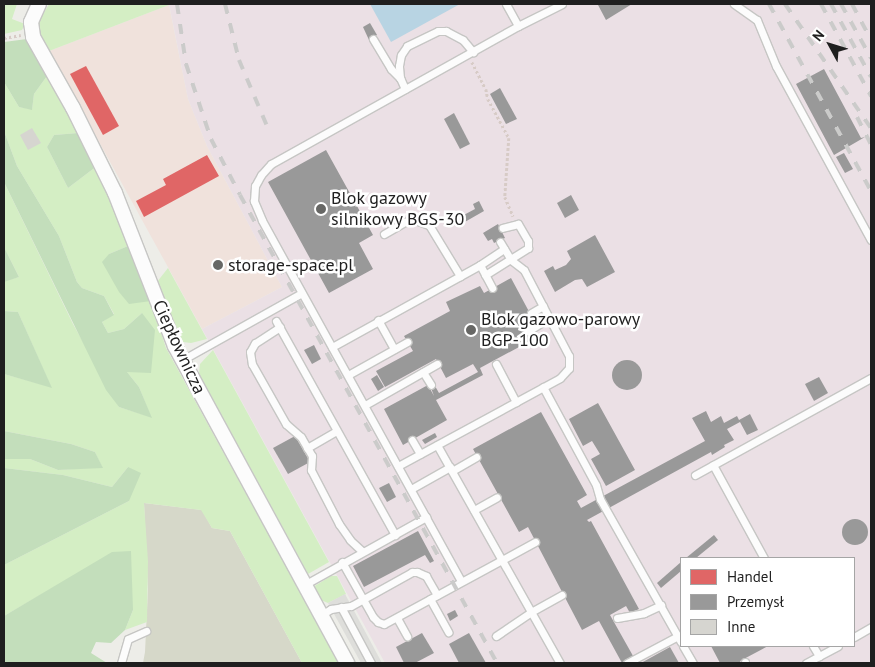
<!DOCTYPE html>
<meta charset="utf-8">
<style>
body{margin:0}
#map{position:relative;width:875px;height:667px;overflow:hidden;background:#edede8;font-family:"PT Sans",sans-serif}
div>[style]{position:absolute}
.commercial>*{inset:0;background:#f0e2dc}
.industrial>*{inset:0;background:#ebe0e5}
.construction>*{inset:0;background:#d6d8c9}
.grass>*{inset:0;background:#d4eec4}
.forest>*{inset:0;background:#c3debb}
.parking>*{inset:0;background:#dededb}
.water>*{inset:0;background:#b8d4e3}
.shops>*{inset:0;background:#e06666}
.industry>*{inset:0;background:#999}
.round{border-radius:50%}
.building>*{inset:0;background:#d6d5d0}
.path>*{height:2.5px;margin-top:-1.25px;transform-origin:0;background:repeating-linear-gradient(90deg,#d7cbc6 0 2.5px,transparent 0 5px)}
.roads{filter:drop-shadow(1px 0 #c6c6c4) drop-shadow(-1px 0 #c6c6c4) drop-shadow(0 1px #c6c6c4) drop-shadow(0 -1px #c6c6c4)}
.service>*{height:7px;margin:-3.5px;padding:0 3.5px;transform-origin:3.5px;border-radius:3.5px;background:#fcfcfc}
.minor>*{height:14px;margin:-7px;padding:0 7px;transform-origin:7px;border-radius:7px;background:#fcfcfc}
.rail>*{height:4px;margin-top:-2px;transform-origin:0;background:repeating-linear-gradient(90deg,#cbcbca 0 10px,transparent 0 20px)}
.dots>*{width:14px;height:14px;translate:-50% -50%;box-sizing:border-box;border:2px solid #fff;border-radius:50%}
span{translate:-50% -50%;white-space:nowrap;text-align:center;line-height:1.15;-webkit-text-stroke:5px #fff;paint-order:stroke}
.poi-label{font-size:18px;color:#1f1f1f}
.left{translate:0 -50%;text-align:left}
.street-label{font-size:18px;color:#1f1f1f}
.frame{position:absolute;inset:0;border:5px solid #1f1f1f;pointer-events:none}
.legend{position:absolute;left:680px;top:557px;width:175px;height:90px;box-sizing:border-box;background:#fff;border:1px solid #a5a5a5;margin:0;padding:6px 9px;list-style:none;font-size:15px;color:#1f1f1f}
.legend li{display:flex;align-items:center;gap:10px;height:25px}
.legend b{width:25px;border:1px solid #a5a5a5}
.north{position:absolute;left:805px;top:20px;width:50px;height:50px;-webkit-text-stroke:4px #fff;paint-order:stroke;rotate:309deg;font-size:14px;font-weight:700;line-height:20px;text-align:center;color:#1f1f1f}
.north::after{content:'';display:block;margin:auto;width:18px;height:22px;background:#1f1f1f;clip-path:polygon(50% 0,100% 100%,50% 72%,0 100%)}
</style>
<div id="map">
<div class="commercial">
<i style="clip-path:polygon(169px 5px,188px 99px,207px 146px,282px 287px,202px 329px,49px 51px)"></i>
</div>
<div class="industrial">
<i style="clip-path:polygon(evenodd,169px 4px,871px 4px,871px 663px,385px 663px,202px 329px,282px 287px,207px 146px,188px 99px,169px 4px,681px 558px,854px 558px,854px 646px,681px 646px,681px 558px)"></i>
</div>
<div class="construction">
<i style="clip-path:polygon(144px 503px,202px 510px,212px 528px,230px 531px,302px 663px,143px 663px,145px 652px,148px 589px)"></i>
</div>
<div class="grass">
<i style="clip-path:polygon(4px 4px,17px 4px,12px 19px,25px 24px,22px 30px,4px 34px)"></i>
<i style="clip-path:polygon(49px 4px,169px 4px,169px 5px,49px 51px,36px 26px)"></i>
<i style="clip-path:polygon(47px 76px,78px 133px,54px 135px,47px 147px,68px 188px,97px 166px,128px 246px,109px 254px,151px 301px,166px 348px,339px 663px,302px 663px,230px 531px,212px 528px,201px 510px,144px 503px,148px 561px,147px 622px,125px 630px,133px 610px,56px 586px,4px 616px,4px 565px,129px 501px,128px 467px,112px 487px,63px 475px,4px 468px,4px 459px,30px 459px,58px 470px,102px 467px,95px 452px,71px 444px,4px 431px,4px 374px,51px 387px,18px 312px,4px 311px,4px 281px,19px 277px,4px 247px,4px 182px,73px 324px,119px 407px,151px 417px,139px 387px,126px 371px,142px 313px,124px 329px,108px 333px,102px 322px,114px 314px,104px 296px,82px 288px,77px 282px,59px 236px,17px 166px,4px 131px,4px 82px,19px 107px,32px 109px,34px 94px)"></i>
<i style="clip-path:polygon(168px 268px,207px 339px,191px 343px,183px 342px,157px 282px)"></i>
<i style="clip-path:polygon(213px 350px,329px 562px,308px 574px,199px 374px,200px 364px)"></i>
<i style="clip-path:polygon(331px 576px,337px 576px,346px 594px,328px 603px,321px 600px,313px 587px)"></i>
</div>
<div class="forest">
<i style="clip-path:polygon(27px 39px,47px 76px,34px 94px,32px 110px,19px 107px,4px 82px,4px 42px)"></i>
<i style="clip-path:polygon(4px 131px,17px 166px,59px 236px,77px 282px,82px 288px,104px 296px,114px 315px,102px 322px,108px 333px,124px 329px,142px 313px,155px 330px,151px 373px,127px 372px,139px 387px,152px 418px,119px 407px,106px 390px,4px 182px)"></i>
<i style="clip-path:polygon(78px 133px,97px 166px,68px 188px,47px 147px,54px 135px)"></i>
<i style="clip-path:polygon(128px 246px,151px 301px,129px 304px,119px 292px,102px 262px,109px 254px)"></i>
<i style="clip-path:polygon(4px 247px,19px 277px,4px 282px)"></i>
<i style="clip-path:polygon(4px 311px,18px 312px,52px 388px,4px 374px)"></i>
<i style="clip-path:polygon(4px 431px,71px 444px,95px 452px,103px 468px,58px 470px,30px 459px,4px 459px)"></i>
<i style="clip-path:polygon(128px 467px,141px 473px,129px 501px,4px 565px,4px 468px,63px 475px,112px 487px)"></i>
<i style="clip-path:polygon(131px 551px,133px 610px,125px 630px,111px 643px,96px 642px,91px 653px,107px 663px,4px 663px,4px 616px,112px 552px)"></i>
</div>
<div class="parking">
<i style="clip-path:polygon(345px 594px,382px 663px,361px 663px,328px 603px)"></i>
</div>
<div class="water">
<i style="clip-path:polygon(370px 4px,460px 4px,391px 42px)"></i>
</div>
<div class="shops">
<i style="clip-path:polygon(86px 66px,119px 126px,103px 135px,70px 74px)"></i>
<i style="clip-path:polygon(207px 155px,219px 176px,144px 217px,136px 201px,166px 185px,163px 179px)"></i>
</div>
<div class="industry">
<i style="clip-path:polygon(601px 4px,632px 4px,606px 20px,598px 5px)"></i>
<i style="clip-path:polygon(370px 23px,377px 35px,369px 40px,363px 27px)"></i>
<i style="clip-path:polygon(824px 69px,861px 138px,865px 137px,834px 155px,796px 84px)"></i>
<i style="clip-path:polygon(500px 88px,517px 119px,506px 124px,490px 94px)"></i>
<i style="clip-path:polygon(454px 113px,470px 144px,460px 149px,444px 119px)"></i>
<i style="clip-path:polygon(326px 150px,373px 235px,359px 243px,373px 269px,329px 293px,268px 182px)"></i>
<i style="clip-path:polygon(844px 153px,853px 169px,845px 173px,836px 157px)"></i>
<i style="clip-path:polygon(571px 195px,579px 210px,565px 218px,557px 203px)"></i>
<i style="clip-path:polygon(479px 201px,484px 211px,463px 223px,460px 217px,475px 209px,473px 204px)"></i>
<i style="clip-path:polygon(498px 224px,505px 238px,494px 243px,492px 239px,488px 241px,483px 233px)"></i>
<i style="clip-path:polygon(595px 235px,615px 272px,587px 287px,582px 279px,575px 280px,555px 292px,544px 271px,553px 266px,555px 270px,566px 265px,571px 259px,567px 251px)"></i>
<i style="clip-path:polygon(511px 278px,533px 319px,524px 324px,532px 340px,480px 368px,483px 375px,436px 400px,447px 420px,403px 445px,384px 409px,428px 385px,434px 396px,431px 388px,435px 386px,439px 393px,478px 372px,473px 364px,446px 378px,436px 359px,385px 387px,376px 371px,413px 351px,404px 336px,450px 311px,446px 302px,480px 286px,484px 293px)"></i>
<i style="clip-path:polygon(314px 345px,321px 359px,312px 364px,304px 350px)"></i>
<i class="round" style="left:612px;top:360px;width:30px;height:30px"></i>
<i style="clip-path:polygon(377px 375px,384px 387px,378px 391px,371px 379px)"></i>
<i style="clip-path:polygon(819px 377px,828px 393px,814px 401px,805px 384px)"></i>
<i style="clip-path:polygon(598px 403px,635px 470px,606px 486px,591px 459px,600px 454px,592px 441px,583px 446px,569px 419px)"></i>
<i style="clip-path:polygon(706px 411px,711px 422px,721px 416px,724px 423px,737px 416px,739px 420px,750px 414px,758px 430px,747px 435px,740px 422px,727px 429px,734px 440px,724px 445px,725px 447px,712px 455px,711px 452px,587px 520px,589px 522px,591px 521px,639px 609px,630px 613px,626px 606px,610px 615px,637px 663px,622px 663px,599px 621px,582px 630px,528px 527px,519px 532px,473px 449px,541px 412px,587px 495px,577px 501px,581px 508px,705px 441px,692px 418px)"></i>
<i style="clip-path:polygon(435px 433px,437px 437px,425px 444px,422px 440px)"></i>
<i style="clip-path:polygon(295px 436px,310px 462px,288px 474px,273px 448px)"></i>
<i style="clip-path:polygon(389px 483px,396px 497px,387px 502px,379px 488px)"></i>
<i class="round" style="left:842px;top:519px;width:26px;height:26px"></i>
<i style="clip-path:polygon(418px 531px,434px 561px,430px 563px,425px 555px,364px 587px,353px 566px)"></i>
<i style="clip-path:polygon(714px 535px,718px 540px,696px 558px,686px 558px)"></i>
<i style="clip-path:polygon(681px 562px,681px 571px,661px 588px,657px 583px)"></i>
<i style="clip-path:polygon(455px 610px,458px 616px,450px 621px,447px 614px)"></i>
<i style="clip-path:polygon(422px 633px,434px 653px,415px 663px,404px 663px,396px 647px)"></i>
<i style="clip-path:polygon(469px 633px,486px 663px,459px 663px,449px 644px)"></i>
<i style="clip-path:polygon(711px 646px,768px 646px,740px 661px,741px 663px,720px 663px)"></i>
<i style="clip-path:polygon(670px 647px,679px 663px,641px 663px)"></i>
</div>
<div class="building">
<i style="clip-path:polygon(32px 128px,41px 143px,28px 150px,20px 135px)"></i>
</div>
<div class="path">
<i style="left:4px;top:38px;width:17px;rotate:-10deg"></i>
<i style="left:472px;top:62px;width:30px;rotate:63deg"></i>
<i style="left:486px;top:89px;width:10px;rotate:79deg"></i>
<i style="left:488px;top:99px;width:44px;rotate:61.7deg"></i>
<i style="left:509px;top:138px;width:59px;rotate:93.9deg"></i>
<i style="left:505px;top:197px;width:21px;rotate:67deg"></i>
</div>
<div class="roads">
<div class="service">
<i style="left:506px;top:4px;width:25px;rotate:61deg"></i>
<i style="left:734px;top:4px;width:28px;rotate:35deg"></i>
<i style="left:757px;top:20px;width:50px;rotate:67.6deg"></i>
<i style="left:776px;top:66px;width:198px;rotate:61.4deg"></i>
<i style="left:373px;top:39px;width:35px;rotate:59deg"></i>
<i style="left:391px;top:69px;width:13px;rotate:45deg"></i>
<i style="left:405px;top:89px;width:12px;rotate:-114deg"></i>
<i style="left:400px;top:78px;width:12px;rotate:-95deg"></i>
<i style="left:399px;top:66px;width:11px;rotate:-80deg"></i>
<i style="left:401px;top:55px;width:11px;rotate:-56deg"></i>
<i style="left:407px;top:46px;width:34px;rotate:-26deg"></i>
<i style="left:438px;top:31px;width:8px"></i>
<i style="left:446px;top:31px;width:19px;rotate:28deg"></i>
<i style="left:463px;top:40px;width:16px;rotate:50deg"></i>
<i style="left:384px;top:234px;width:24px;rotate:-30deg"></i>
<i style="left:405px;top:222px;width:10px;rotate:-11deg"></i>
<i style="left:415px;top:220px;width:15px;rotate:20deg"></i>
<i style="left:429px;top:225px;width:60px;rotate:58.7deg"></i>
<i style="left:480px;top:265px;width:26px;rotate:62deg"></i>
<i style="left:485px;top:275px;width:51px;rotate:-32.1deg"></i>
<i style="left:528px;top:248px;width:7px;rotate:-90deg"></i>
<i style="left:528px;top:241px;width:20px;rotate:-120deg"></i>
<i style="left:518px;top:224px;width:16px;rotate:166deg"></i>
<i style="left:531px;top:313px;width:14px;rotate:-30deg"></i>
<i style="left:378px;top:320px;width:33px;rotate:61deg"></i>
<i style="left:276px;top:321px;width:245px;rotate:60.9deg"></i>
<i style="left:280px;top:327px;width:30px;rotate:147deg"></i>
<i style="left:255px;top:343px;width:10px;rotate:119deg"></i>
<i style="left:250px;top:352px;width:12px;rotate:81deg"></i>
<i style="left:252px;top:364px;width:69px;rotate:60.5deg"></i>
<i style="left:286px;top:424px;width:20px;rotate:41deg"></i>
<i style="left:301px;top:437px;width:22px;rotate:60deg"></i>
<i style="left:312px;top:456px;width:14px;rotate:94deg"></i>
<i style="left:311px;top:470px;width:61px;rotate:62.6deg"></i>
<i style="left:339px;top:524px;width:19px;rotate:55deg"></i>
<i style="left:350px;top:540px;width:16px;rotate:43deg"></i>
<i style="left:528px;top:331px;width:25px;rotate:-32deg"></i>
<i style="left:332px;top:347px;width:169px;rotate:-29deg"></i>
<i style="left:480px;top:265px;width:29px;rotate:-34deg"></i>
<i style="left:182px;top:360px;width:137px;rotate:-29.2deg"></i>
<i style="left:496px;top:364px;width:43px;rotate:62.2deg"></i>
<i style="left:423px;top:372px;width:15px;rotate:58deg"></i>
<i style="left:348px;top:375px;width:68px;rotate:-29.2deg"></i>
<i style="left:543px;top:387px;width:111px;rotate:61.6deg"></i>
<i style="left:596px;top:485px;width:15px;rotate:74deg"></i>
<i style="left:600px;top:499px;width:164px;rotate:60.5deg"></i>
<i style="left:365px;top:405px;width:83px;rotate:-29.7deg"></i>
<i style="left:412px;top:440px;width:16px;rotate:60deg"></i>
<i style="left:437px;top:445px;width:250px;rotate:60.6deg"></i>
<i style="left:307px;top:448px;width:34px;rotate:-30deg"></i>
<i style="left:713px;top:465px;width:106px;rotate:61.3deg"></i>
<i style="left:398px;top:466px;width:184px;rotate:-28.5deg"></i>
<i style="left:560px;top:378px;width:13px;rotate:-48deg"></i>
<i style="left:569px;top:368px;width:12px;rotate:-90deg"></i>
<i style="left:569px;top:356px;width:97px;rotate:-117.6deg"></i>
<i style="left:524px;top:270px;width:16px;rotate:-142deg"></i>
<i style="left:511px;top:260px;width:21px;rotate:-121deg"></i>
<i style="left:452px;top:471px;width:28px;rotate:-30deg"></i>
<i style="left:695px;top:475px;width:201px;rotate:-28.9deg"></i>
<i style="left:411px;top:489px;width:45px;rotate:-29.4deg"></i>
<i style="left:474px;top:510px;width:26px;rotate:-29deg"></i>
<i style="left:342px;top:562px;width:63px;rotate:60.6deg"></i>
<i style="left:373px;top:617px;width:7px;rotate:45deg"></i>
<i style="left:378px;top:622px;width:6px;rotate:18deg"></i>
<i style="left:384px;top:624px;width:172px;rotate:-28.5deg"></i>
<i style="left:461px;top:581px;width:412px;rotate:-118.9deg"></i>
<i style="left:262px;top:220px;width:21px;rotate:-113deg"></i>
<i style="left:254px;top:201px;width:15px;rotate:-86deg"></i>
<i style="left:255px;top:186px;width:13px;rotate:-61deg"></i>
<i style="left:261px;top:175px;width:15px;rotate:-48deg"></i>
<i style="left:271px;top:164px;width:283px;rotate:-29.2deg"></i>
<i style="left:518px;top:26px;width:49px;rotate:-26.6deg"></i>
<i style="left:304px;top:585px;width:140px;rotate:-29.1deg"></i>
<i style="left:430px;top:599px;width:38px;rotate:61deg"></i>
<i style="left:341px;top:607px;width:64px;rotate:61.8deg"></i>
<i style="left:321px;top:615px;width:12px;rotate:-31deg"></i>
<i style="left:331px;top:609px;width:20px;rotate:-9deg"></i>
<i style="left:351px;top:606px;width:70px;rotate:-29.1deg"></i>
<i style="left:412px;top:572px;width:5px"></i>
<i style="left:417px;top:572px;width:10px;rotate:24deg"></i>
<i style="left:426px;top:576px;width:22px;rotate:60deg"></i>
<i style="left:397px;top:618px;width:21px;rotate:61deg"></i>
<i style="left:617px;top:618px;width:27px;rotate:-10deg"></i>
<i style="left:644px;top:613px;width:19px;rotate:-25deg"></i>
<i style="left:496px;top:636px;width:42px;rotate:-34.4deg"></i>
<i style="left:531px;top:612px;width:35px;rotate:-29deg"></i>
<i style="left:854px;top:637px;width:20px;rotate:-30deg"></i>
<i style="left:683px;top:646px;width:20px;rotate:60deg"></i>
<i style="left:813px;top:646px;width:12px;rotate:59deg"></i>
<i style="left:745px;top:662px;width:1px;rotate:90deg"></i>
<i style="left:121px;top:663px;width:25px;rotate:-74deg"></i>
<i style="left:128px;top:639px;width:20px;rotate:-24deg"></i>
<i style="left:627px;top:663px;width:58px;rotate:-27.9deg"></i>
<i style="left:806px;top:663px;width:36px;rotate:-28deg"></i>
</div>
<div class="minor">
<i style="left:39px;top:4px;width:20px;rotate:114deg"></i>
<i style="left:31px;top:22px;width:15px;rotate:82deg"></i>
<i style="left:33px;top:37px;width:81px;rotate:60.6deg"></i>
<i style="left:73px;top:108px;width:95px;rotate:63.7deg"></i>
<i style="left:115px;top:193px;width:164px;rotate:68.6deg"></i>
<i style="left:175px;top:346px;width:361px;rotate:61.5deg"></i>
</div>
</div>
<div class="rail">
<i style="left:177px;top:4px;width:61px;rotate:81.5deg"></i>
<i style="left:186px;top:64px;width:79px;rotate:71.6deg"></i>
<i style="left:211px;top:139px;width:63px;rotate:62.6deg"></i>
<i style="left:240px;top:195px;width:534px;rotate:61.23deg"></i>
<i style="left:225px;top:4px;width:58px;rotate:76deg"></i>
<i style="left:239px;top:60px;width:79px;rotate:67deg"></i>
<i style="left:769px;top:4px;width:213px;rotate:61.4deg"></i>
<i style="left:785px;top:4px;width:151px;rotate:55.3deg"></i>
<i style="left:821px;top:4px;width:105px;rotate:61.5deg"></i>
<i style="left:831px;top:4px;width:83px;rotate:61.3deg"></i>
<i style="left:841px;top:4px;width:62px;rotate:60.9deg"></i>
<i style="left:852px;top:4px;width:40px;rotate:62deg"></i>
<i style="left:857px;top:117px;width:30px;rotate:63deg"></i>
</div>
<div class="dots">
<i style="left:321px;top:209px;background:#676765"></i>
<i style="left:218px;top:265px;background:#676765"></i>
<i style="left:471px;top:330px;background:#676765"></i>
</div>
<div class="poi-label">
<span class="left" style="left:331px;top:209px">Blok gazowy<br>silnikowy BGS-30</span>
<span class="left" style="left:228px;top:265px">storage-space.pl</span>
<span class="left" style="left:481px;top:330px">Blok gazowo-parowy<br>BGP-100</span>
</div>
<div class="street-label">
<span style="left:179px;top:347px;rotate:65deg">Ciepłownicza</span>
</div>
<div class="frame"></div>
<ul class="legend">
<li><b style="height:14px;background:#e06666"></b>Handel</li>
<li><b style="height:14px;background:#999"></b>Przemysł</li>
<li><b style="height:14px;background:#d6d5d0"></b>Inne</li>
</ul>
<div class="north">N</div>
</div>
